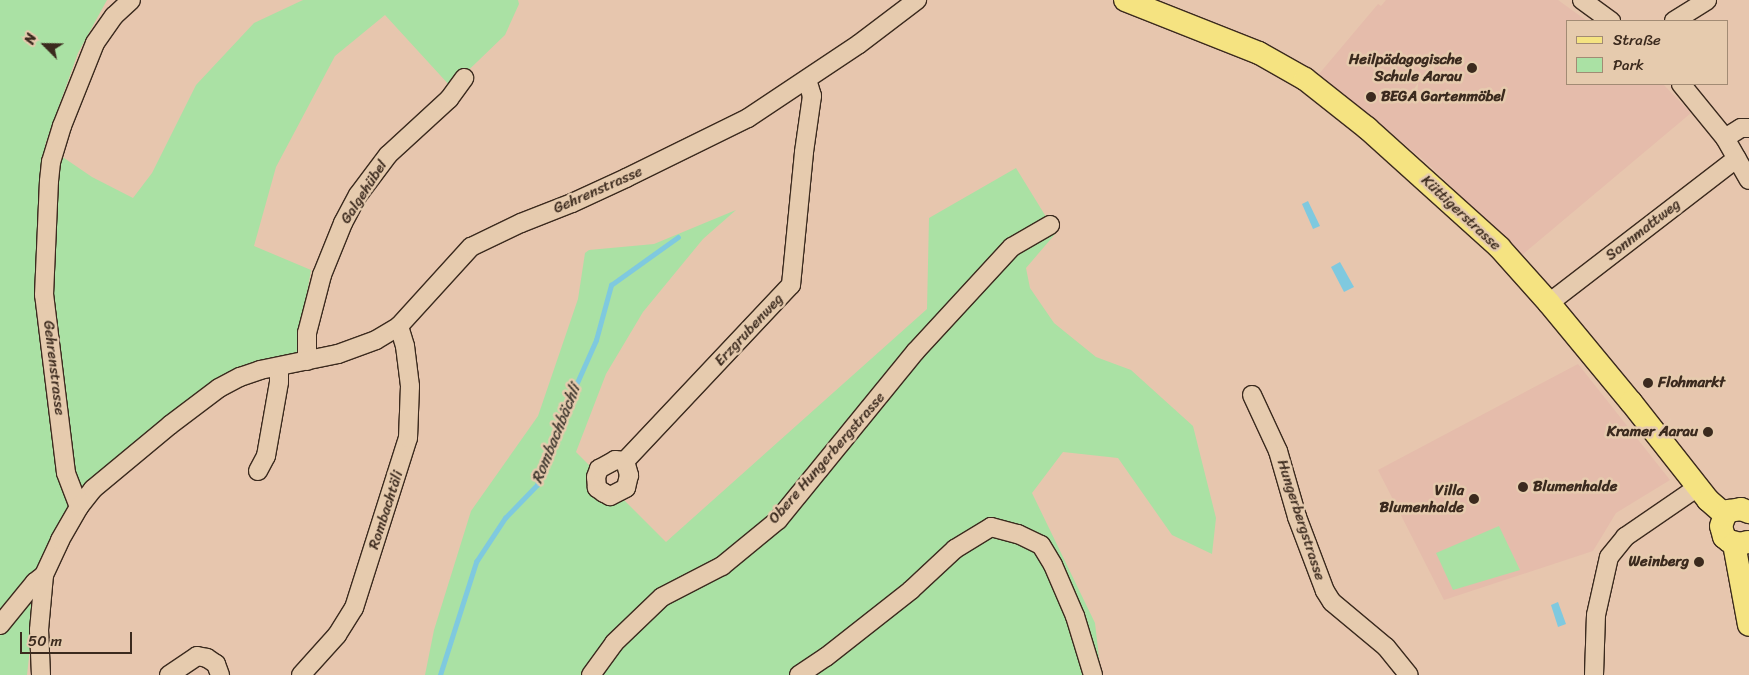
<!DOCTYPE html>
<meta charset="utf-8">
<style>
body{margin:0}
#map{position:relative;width:1749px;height:675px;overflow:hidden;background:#e7c6ae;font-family:Sriracha,sans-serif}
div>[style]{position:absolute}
.built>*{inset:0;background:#e5bcab}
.green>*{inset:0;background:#aae1a4}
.water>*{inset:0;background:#7fc9df}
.stream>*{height:4.5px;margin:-2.25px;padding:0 2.25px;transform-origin:2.25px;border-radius:2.25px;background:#7fc9df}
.roads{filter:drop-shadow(1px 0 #3b2a1e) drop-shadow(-1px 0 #3b2a1e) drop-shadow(0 1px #3b2a1e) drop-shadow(0 -1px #3b2a1e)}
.minor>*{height:18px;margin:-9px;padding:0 9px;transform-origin:9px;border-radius:9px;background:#e6cbae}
.major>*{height:22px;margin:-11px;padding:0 11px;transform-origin:11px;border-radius:11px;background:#f5e381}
.dots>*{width:14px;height:14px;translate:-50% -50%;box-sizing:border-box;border:2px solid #e6cbae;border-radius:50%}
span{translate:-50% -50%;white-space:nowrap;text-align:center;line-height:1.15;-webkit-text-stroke:5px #e6cbae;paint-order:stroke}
.poi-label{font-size:15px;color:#3b2a1e;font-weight:700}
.right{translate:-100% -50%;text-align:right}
.left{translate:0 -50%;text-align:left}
.street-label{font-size:15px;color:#3b2a1e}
.water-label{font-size:16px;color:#423a31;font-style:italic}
.legend{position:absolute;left:1566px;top:20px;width:162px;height:65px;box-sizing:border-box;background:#e6cbae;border:1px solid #a28b74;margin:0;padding:6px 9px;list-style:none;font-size:15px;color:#3b2a1e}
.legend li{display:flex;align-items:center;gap:10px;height:25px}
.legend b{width:25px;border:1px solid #a28b74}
.north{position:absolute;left:20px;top:20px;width:50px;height:50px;-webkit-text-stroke:4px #e6cbae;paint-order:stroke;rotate:293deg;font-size:14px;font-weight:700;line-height:20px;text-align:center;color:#3b2a1e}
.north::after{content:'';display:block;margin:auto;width:18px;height:22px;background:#3b2a1e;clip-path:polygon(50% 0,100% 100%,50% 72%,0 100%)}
.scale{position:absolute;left:20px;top:632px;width:112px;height:22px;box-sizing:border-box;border:2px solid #3b2a1e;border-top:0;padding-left:6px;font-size:15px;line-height:18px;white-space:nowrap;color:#3b2a1e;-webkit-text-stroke:4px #e6cbae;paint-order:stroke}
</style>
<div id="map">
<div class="built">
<i style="clip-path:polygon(1386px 0,1558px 0,1587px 21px,1568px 21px,1568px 84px,1663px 84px,1691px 113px,1522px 255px,1426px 162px,1319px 74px,1378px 4px,1381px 6px)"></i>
<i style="clip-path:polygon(1578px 364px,1670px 480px,1616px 513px,1593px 551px,1444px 600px,1378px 470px)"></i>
</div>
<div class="green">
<i style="clip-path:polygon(0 0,107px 0,78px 53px,45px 145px,92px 177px,133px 198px,152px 173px,196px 85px,254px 23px,303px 0,518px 0,519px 4px,505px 35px,451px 87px,385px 15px,335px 56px,276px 167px,254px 246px,311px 270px,296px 358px,252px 365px,90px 480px,34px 612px,27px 675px,0 675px)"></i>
<i style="clip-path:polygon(1016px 168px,1056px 233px,1026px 268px,1030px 288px,1054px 323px,1096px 357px,1131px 370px,1193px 426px,1216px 518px,1212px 554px,1172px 535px,1118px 458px,1063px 452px,1032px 493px,1095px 623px,1101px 675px,425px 675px,434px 630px,471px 511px,538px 416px,578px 299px,585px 253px,589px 250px,654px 244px,736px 210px,703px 239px,643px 312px,606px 374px,576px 452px,666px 542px,927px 309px,929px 218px)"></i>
<i style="clip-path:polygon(1499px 526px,1520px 570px,1453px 590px,1436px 553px)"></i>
</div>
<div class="water">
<i style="clip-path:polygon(1308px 201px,1320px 226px,1313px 229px,1302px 204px)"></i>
<i style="clip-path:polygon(1340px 262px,1354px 287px,1344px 292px,1331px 267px)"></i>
<i style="clip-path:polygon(1558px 602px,1566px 624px,1558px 627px,1551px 605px)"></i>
</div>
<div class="stream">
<i style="left:440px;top:675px;width:119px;rotate:-72.3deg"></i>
<i style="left:476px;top:562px;width:53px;rotate:-56.6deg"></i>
<i style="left:505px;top:518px;width:46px;rotate:-45.9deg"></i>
<i style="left:537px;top:485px;width:48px;rotate:-71.9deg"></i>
<i style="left:552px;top:439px;width:108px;rotate:-66deg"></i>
<i style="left:596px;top:340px;width:57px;rotate:-74.7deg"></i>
<i style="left:611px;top:285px;width:82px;rotate:-35.6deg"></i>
</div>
<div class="roads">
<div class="minor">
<i style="left:1582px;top:0;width:36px;rotate:36deg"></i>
<i style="left:1674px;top:21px;width:39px;rotate:-32deg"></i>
<i style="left:1681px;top:84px;width:70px;rotate:50.8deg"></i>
<i style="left:1725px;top:138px;width:48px;rotate:60.3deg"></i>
<i style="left:1725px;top:138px;width:19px;rotate:-32deg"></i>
<i style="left:1741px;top:128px;width:8px"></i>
<i style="left:1549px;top:303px;width:237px;rotate:-37.6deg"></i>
<i style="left:307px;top:361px;width:28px;rotate:-90deg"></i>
<i style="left:307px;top:333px;width:60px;rotate:-75.5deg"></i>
<i style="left:322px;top:275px;width:56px;rotate:-68deg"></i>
<i style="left:343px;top:223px;width:32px;rotate:-62deg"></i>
<i style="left:358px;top:195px;width:50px;rotate:-53.1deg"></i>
<i style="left:388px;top:155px;width:83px;rotate:-42.6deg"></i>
<i style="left:449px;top:99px;width:26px;rotate:-54deg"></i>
<i style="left:1252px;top:395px;width:62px;rotate:65.1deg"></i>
<i style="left:1278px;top:451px;width:69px;rotate:73.9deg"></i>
<i style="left:1297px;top:517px;width:79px;rotate:69.3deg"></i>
<i style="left:1325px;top:591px;width:13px;rotate:58deg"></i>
<i style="left:1332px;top:602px;width:70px;rotate:39.8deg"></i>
<i style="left:1386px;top:647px;width:36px;rotate:51deg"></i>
<i style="left:625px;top:461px;width:15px;rotate:74deg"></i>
<i style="left:629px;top:475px;width:13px;rotate:103deg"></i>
<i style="left:626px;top:488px;width:18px;rotate:153deg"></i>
<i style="left:610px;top:496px;width:7px;rotate:-153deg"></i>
<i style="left:604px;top:493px;width:9px;rotate:-144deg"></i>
<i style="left:597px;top:488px;width:11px;rotate:-95deg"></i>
<i style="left:596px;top:477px;width:9px;rotate:-69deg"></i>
<i style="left:599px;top:469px;width:18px;rotate:-29deg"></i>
<i style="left:615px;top:460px;width:10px;rotate:6deg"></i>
<i style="left:625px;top:461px;width:242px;rotate:-46.7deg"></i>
<i style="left:791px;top:285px;width:134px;rotate:-84.4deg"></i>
<i style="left:804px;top:152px;width:57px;rotate:-81.9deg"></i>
<i style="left:812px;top:96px;width:17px;rotate:-107deg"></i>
<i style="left:258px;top:471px;width:17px;rotate:-62deg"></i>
<i style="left:266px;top:456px;width:75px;rotate:-80deg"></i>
<i style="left:279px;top:382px;width:15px;rotate:-90deg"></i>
<i style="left:79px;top:507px;width:36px;rotate:-111deg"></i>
<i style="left:66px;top:473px;width:179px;rotate:-97deg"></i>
<i style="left:44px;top:295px;width:114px;rotate:-87.5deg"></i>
<i style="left:49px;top:181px;width:19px;rotate:-84deg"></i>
<i style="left:51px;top:162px;width:38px;rotate:-73deg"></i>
<i style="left:62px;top:126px;width:89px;rotate:-68.3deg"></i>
<i style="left:95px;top:43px;width:33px;rotate:-55deg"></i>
<i style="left:114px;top:16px;width:23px;rotate:-43deg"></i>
<i style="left:0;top:625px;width:55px;rotate:-50.9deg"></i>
<i style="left:35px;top:582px;width:11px;rotate:-38deg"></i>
<i style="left:44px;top:575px;width:38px;rotate:-65deg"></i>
<i style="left:60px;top:540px;width:38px;rotate:-60deg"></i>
<i style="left:79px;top:507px;width:23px;rotate:-52deg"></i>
<i style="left:93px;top:489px;width:100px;rotate:-39.7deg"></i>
<i style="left:170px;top:425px;width:61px;rotate:-37.1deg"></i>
<i style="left:219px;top:388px;width:24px;rotate:-28deg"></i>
<i style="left:240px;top:377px;width:21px;rotate:-19deg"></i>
<i style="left:260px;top:370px;width:80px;rotate:-11.6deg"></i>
<i style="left:338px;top:354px;width:40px;rotate:-20.2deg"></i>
<i style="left:376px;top:340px;width:27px;rotate:-31deg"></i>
<i style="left:399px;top:326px;width:107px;rotate:-47.7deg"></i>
<i style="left:471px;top:247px;width:55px;rotate:-25.6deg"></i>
<i style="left:521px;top:223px;width:55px;rotate:-21.4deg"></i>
<i style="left:572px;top:203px;width:60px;rotate:-24.8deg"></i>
<i style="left:626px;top:178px;width:136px;rotate:-26.2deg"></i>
<i style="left:748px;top:118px;width:133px;rotate:-33.7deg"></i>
<i style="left:859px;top:44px;width:73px;rotate:-37.2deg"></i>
<i style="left:41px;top:675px;width:45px;rotate:-92.5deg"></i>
<i style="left:39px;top:630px;width:55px;rotate:-84.8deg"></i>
<i style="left:169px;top:675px;width:34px;rotate:-34deg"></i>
<i style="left:197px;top:656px;width:10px;rotate:11deg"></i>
<i style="left:207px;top:658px;width:11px;rotate:34deg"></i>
<i style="left:216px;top:664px;width:12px;rotate:70deg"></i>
<i style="left:301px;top:675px;width:54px;rotate:-48deg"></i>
<i style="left:337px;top:635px;width:32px;rotate:-58deg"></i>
<i style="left:354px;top:608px;width:178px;rotate:-72.4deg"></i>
<i style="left:408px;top:438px;width:52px;rotate:-87.8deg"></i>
<i style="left:410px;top:386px;width:40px;rotate:-97.1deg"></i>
<i style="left:405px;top:346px;width:21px;rotate:-107deg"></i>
<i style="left:591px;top:675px;width:39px;rotate:-54deg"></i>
<i style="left:614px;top:643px;width:66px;rotate:-43.8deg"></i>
<i style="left:662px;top:597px;width:68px;rotate:-27.3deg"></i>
<i style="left:722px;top:566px;width:72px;rotate:-39.4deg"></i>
<i style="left:778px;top:520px;width:217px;rotate:-50.8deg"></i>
<i style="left:915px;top:352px;width:143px;rotate:-47.3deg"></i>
<i style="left:1012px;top:247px;width:44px;rotate:-30.1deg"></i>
<i style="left:799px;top:675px;width:32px;rotate:-34deg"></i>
<i style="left:826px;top:657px;width:108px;rotate:-38.2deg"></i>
<i style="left:911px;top:590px;width:60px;rotate:-43deg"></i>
<i style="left:955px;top:549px;width:42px;rotate:-31.4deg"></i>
<i style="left:991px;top:527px;width:28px;rotate:15deg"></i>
<i style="left:1018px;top:534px;width:25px;rotate:26deg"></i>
<i style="left:1041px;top:545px;width:23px;rotate:59deg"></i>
<i style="left:1053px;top:565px;width:56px;rotate:66.7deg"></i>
<i style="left:1075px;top:616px;width:62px;rotate:73deg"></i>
<i style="left:1594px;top:675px;width:60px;rotate:-88.1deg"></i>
<i style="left:1596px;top:615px;width:59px;rotate:-77.4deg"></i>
<i style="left:1609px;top:557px;width:26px;rotate:-51deg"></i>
<i style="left:1625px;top:537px;width:88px;rotate:-34.4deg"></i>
</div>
<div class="major">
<i style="left:1125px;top:0;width:144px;rotate:21.6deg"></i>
<i style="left:1259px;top:53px;width:53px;rotate:29.5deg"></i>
<i style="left:1305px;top:79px;width:79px;rotate:38.3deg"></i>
<i style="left:1367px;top:128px;width:178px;rotate:42deg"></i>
<i style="left:1499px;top:247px;width:75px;rotate:48.2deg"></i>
<i style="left:1549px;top:303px;width:129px;rotate:50.4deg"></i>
<i style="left:1631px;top:402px;width:125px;rotate:51.8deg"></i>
<i style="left:1708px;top:500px;width:23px;rotate:41deg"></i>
<i style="left:1748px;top:542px;width:8px;rotate:166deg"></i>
<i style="left:1740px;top:544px;width:11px;rotate:-165deg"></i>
<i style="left:1729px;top:541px;width:6px;rotate:-141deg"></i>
<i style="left:1724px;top:537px;width:11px;rotate:-105deg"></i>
<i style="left:1721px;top:526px;width:12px;rotate:-70deg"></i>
<i style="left:1725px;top:515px;width:6px;rotate:-45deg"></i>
<i style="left:1729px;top:511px;width:12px;rotate:-9deg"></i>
<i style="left:1741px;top:509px;width:9px;rotate:21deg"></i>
<i style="left:1734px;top:544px;width:82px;rotate:79.5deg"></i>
</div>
</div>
<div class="dots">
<i style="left:1472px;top:68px;background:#3b2a1e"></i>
<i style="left:1371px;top:97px;background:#3b2a1e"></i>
<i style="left:1648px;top:383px;background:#3b2a1e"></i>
<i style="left:1708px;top:432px;background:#3b2a1e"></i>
<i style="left:1523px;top:487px;background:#3b2a1e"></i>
<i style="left:1474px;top:499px;background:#3b2a1e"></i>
<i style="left:1699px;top:562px;background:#3b2a1e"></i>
</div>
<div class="poi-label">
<span class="right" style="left:1462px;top:68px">Heilpädagogische<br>Schule Aarau</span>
<span class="left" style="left:1381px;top:97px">BEGA Gartenmöbel</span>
<span class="left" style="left:1658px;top:383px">Flohmarkt</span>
<span class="right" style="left:1698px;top:432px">Kramer Aarau</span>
<span class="left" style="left:1533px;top:487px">Blumenhalde</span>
<span class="right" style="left:1464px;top:499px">Villa<br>Blumenhalde</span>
<span class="right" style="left:1689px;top:562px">Weinberg</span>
</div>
<div class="street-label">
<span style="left:598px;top:190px;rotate:-24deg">Gehrenstrasse</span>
<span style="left:364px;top:192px;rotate:-57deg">Galgehübel</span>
<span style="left:1461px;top:213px;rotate:43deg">Küttigerstrasse</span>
<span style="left:1643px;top:230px;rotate:-38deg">Sonnmattweg</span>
<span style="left:749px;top:330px;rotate:-47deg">Erzgrubenweg</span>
<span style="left:54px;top:368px;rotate:83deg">Gehrenstrasse</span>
<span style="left:827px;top:458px;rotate:-49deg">Obere Hungerbergstrasse</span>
<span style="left:386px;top:510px;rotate:-72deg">Rombachtäli</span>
<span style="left:1301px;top:520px;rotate:72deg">Hungerbergstrasse</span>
</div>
<div class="water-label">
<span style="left:556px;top:434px;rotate:-68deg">Rombachbächli</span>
</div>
<ul class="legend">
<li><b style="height:6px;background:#f5e381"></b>Straße</li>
<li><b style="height:14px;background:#aae1a4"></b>Park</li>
</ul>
<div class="north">N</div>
<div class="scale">50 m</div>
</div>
